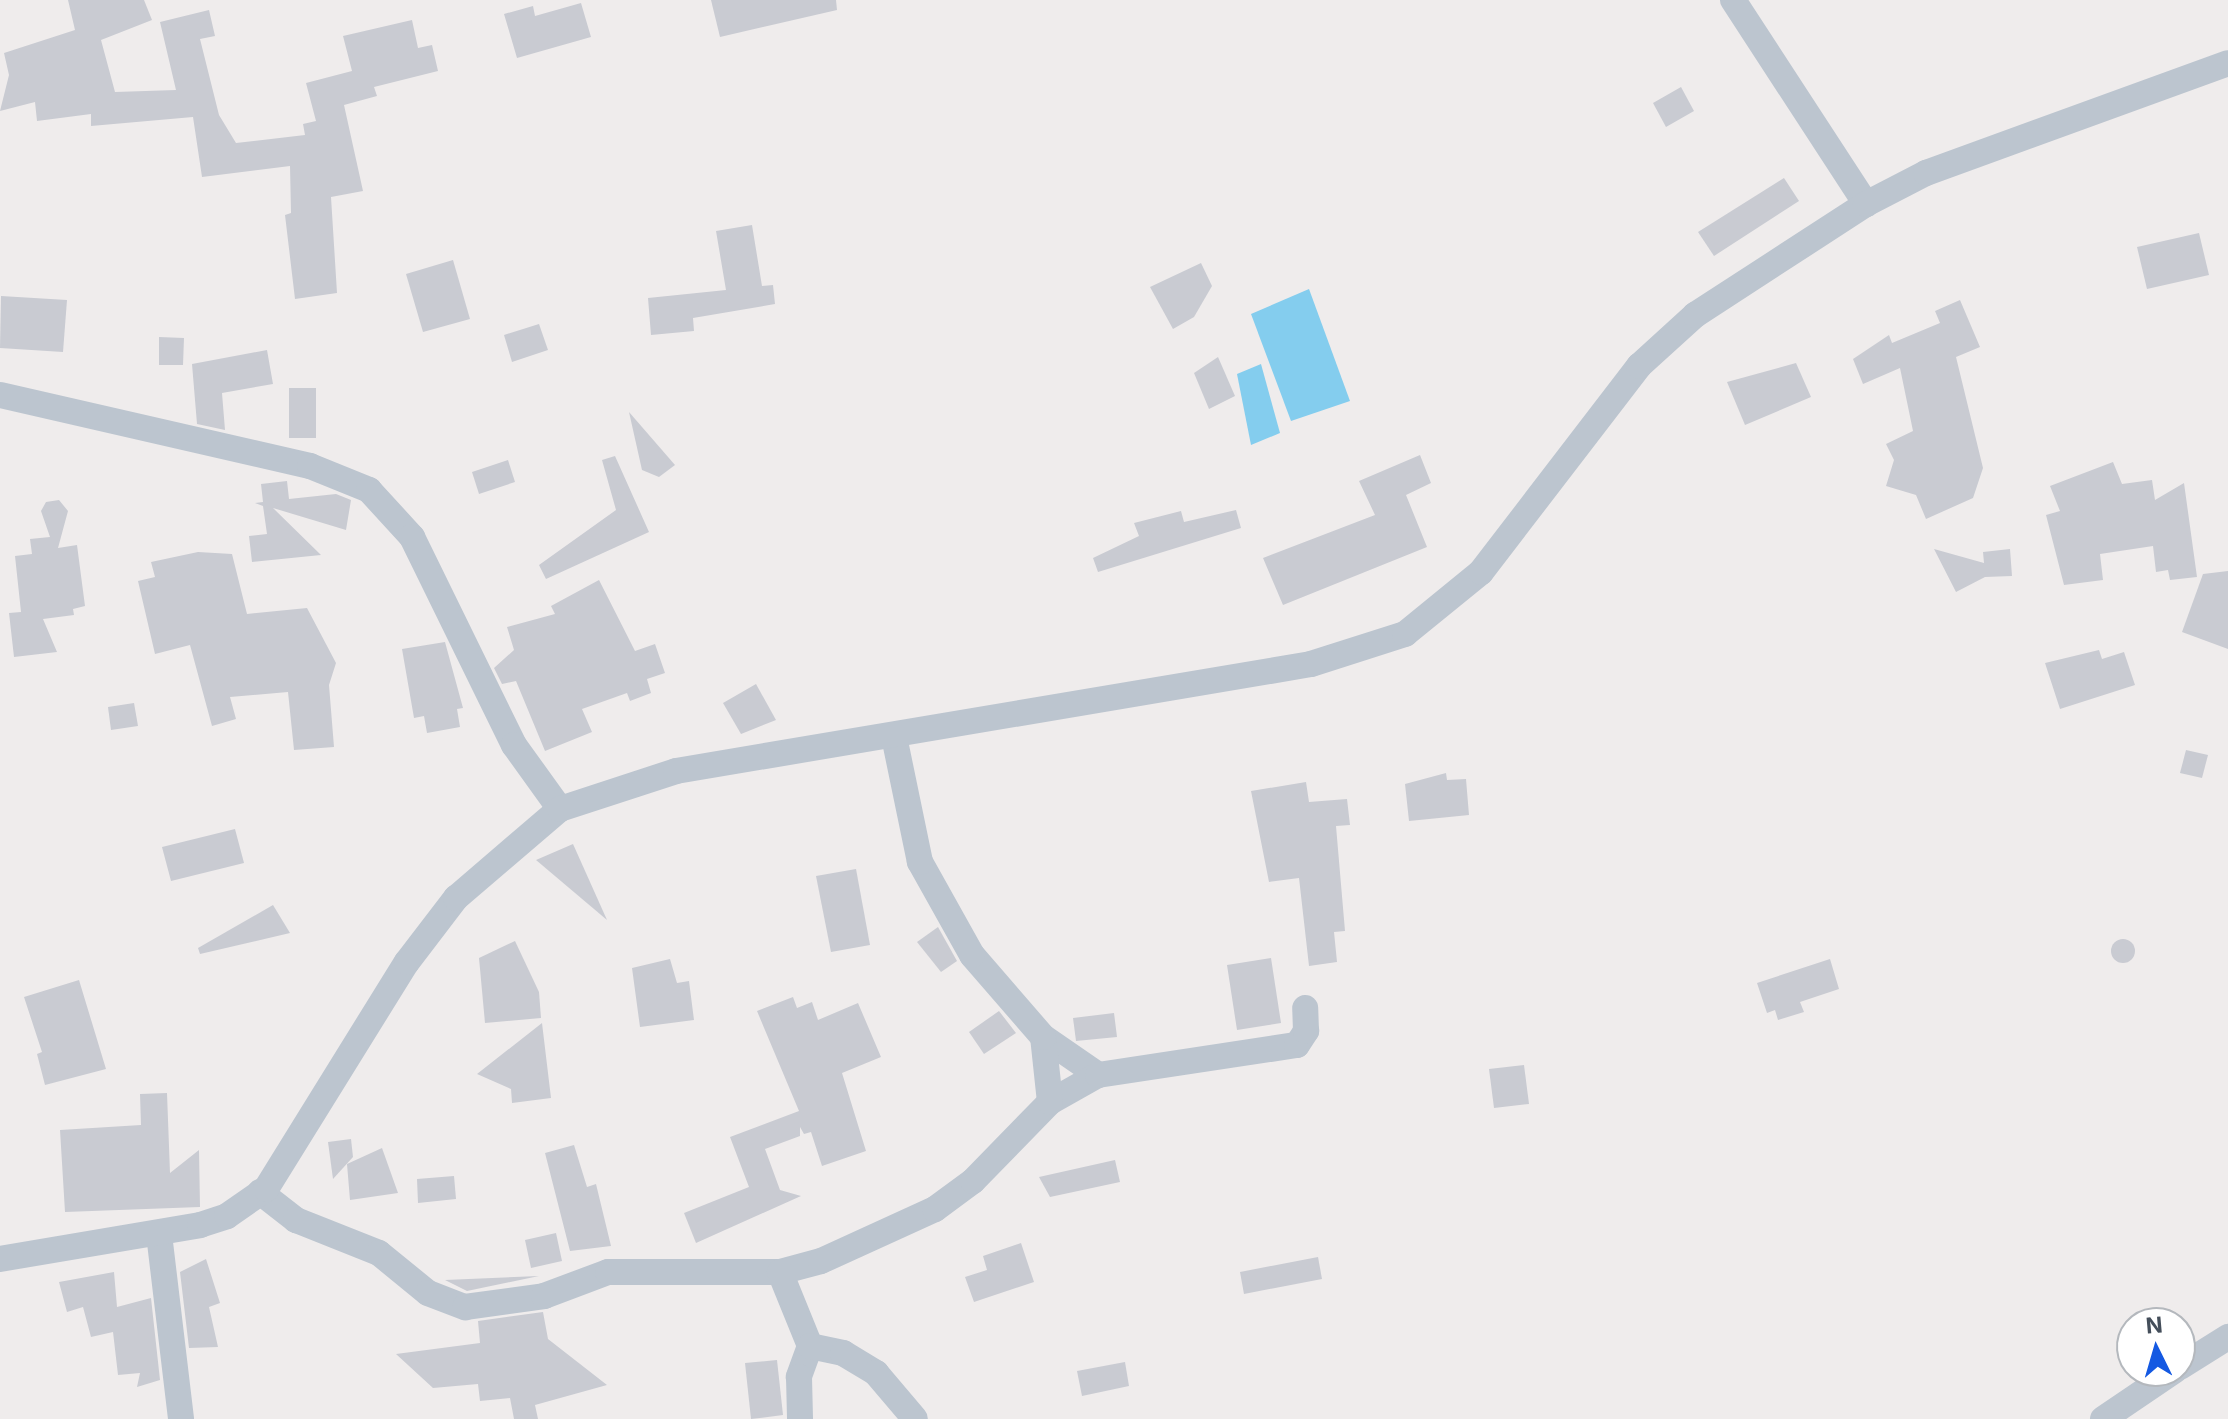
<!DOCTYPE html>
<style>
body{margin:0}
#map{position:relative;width:2228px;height:1419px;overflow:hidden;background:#efecec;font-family:Inter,sans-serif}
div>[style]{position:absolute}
.water>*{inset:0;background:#84cdee}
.building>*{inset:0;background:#c9cbd2}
.round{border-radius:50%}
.street>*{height:26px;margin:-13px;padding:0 13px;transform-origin:13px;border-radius:13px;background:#bcc5cf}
span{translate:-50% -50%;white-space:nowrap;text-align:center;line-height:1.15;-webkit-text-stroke:8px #fff;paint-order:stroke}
.north{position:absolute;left:2116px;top:1307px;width:80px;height:80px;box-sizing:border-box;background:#fff;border:2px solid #b4b8bd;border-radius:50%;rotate:355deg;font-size:22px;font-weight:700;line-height:32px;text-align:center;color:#444e5a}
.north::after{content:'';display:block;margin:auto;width:28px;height:36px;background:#1459e2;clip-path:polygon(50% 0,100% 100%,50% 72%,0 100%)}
</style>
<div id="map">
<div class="water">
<i style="clip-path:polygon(1309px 289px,1350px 401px,1291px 421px,1251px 314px)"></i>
<i style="clip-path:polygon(1261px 364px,1280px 433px,1251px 445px,1237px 374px)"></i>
</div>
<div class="building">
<i style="clip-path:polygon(68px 0,144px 0,152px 20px,101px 40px,115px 92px,176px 90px,160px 22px,209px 10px,215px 36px,200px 39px,219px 115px,236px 143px,305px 135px,303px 124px,316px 121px,306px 83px,352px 71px,343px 36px,412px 20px,418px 48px,432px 45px,438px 71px,374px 87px,377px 96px,344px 105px,363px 191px,331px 197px,337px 293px,295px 299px,285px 215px,291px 213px,290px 166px,202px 177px,193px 117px,91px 126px,91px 114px,37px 121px,35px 102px,0 111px,9px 75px,4px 53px,75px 30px)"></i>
<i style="clip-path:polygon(711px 0,836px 0,837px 10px,720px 37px)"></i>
<i style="clip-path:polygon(581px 3px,591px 37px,517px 58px,504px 14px,533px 6px,535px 16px)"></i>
<i style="clip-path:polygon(1681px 87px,1694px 111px,1666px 127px,1653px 103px)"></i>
<i style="clip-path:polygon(1784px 178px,1799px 201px,1714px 256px,1698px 232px)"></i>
<i style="clip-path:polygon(752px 225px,762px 286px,773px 285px,775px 304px,693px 318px,694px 331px,651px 335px,648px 298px,726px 290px,716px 231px)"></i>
<i style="clip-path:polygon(2199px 233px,2209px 275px,2147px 289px,2137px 247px)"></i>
<i style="clip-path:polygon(453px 260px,470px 319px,423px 332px,406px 274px)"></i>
<i style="clip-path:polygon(1201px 263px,1212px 286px,1194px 317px,1173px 329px,1150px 287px)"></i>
<i style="clip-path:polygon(1px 296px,67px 300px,63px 352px,0 348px)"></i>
<i style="clip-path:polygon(1960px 300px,1980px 347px,1956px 357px,1983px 468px,1973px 498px,1926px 519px,1916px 495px,1886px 486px,1894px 460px,1886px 444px,1913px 431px,1900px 368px,1863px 384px,1853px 359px,1889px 335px,1892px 343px,1940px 323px,1935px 311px)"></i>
<i style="clip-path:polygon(539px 324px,548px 350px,512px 362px,504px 335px)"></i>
<i style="clip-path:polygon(159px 337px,184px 338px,183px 365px,159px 365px)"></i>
<i style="clip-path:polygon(267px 350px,273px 384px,222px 393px,225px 430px,197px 424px,192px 364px)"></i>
<i style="clip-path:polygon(1218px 357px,1235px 396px,1209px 409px,1194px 373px)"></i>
<i style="clip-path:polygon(1796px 363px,1811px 397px,1745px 425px,1727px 382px)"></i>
<i style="clip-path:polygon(289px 388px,316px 388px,316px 438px,289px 438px)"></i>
<i style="clip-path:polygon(629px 412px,675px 465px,659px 477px,642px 470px)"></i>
<i style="clip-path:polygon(1420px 455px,1431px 483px,1406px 495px,1427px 547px,1283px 605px,1263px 558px,1375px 515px,1359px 481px)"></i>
<i style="clip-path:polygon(615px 456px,649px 532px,546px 579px,539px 565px,616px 510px,602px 460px)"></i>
<i style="clip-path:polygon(508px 460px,515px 482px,479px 494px,472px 472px)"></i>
<i style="clip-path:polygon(2113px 462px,2122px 484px,2152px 480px,2155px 500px,2184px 483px,2197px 577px,2170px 580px,2168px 570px,2156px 572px,2153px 546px,2100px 554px,2103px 580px,2064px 585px,2046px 515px,2060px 511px,2050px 486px)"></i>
<i style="clip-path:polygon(287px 481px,289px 499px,336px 494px,351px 500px,346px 530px,273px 508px,321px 555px,252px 562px,249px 536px,267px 534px,263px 506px,255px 503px,263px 502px,261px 484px)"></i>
<i style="clip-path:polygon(59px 500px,68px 511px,58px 548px,77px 545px,85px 606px,73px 609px,74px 615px,43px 619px,57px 652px,14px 657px,9px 613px,21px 612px,15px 556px,32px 554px,30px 539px,50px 537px,41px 511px,46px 502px)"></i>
<i style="clip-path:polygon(1236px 510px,1241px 528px,1098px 572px,1093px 558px,1139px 536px,1134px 523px,1181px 511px,1184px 522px)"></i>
<i style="clip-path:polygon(1934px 549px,1984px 563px,1983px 552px,2010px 549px,2012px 576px,1985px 577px,1956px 592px)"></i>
<i style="clip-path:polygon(198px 552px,232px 554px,247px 614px,307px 608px,336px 663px,329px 685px,334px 747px,294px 750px,288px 692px,230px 697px,236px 719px,212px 726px,190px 645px,155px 654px,138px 581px,155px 577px,151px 562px)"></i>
<i style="clip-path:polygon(2228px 571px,2228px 649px,2182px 632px,2203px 574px)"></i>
<i style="clip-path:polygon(599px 580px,635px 651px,655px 644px,665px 673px,647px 679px,651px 693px,630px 701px,627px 693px,582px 709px,592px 732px,545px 751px,516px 681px,502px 684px,494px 668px,514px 650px,507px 627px,555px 614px,551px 606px)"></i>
<i style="clip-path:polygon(445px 642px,463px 708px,457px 709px,460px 727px,427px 733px,424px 716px,414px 718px,402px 649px)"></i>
<i style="clip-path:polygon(2099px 650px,2102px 659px,2124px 652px,2135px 685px,2060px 709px,2045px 663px)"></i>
<i style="clip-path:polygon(756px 684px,776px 720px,741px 734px,723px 703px)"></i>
<i style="clip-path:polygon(134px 703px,138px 726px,111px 730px,108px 707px)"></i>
<i style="clip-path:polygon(2186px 750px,2208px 755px,2202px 778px,2180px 773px)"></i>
<i style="clip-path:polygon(1446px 773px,1447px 780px,1466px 779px,1469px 815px,1409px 821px,1405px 784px)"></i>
<i style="clip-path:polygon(1306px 782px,1309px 802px,1347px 799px,1350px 825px,1336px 826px,1345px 931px,1334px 932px,1337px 962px,1309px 966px,1299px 878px,1269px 882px,1251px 791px)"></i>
<i style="clip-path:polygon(235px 829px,244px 863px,171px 881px,162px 847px)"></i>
<i style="clip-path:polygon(573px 844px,607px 920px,536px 860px)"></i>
<i style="clip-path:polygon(856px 869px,870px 945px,831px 952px,816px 876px)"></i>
<i style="clip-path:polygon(273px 905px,290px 933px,200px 954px,198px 948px)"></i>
<i style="clip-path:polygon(938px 927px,957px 961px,941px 972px,917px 942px)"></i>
<i class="round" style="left:2111px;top:939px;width:24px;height:24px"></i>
<i style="clip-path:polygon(515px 941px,539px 992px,541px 1018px,485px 1023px,479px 958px)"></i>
<i style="clip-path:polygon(1271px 958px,1281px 1023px,1237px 1030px,1227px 965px)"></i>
<i style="clip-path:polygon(670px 959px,677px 983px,689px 981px,694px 1020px,640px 1027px,632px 968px)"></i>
<i style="clip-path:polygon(1830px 959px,1839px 989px,1800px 1002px,1804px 1012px,1778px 1020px,1775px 1010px,1767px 1013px,1757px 983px)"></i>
<i style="clip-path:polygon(79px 980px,106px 1069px,45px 1085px,37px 1054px,42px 1052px,24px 997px)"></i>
<i style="clip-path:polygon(793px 997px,797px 1008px,812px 1002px,818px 1020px,858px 1003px,881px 1057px,842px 1073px,866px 1151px,822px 1166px,811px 1132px,804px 1134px,800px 1127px,800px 1136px,765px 1149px,780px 1190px,801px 1196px,696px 1243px,684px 1213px,749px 1187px,730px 1137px,799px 1111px,757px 1011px)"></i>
<i style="clip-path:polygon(999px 1011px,1016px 1033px,984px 1054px,969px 1032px)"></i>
<i style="clip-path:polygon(1114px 1013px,1117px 1037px,1076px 1041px,1073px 1018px)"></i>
<i style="clip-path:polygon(542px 1023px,551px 1098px,512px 1103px,511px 1089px,477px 1074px)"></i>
<i style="clip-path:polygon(1524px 1065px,1529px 1104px,1494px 1108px,1489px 1069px)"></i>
<i style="clip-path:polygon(167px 1093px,170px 1173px,199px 1150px,200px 1207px,65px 1212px,60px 1130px,141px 1125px,140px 1094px)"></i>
<i style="clip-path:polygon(351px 1139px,353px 1157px,333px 1179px,328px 1142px)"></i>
<i style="clip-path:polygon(574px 1145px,587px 1187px,596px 1184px,611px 1246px,570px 1251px,545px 1153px)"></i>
<i style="clip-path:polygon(382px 1148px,398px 1193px,350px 1200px,347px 1164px)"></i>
<i style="clip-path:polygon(1115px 1160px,1120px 1182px,1050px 1197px,1039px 1177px)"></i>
<i style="clip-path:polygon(454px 1176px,456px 1199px,418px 1203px,417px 1179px)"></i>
<i style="clip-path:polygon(556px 1233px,562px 1261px,531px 1268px,525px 1240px)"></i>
<i style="clip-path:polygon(1021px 1243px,1034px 1282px,974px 1302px,965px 1277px,987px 1270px,983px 1256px)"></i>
<i style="clip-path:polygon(1318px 1257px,1322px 1279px,1244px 1294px,1240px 1272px)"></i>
<i style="clip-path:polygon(206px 1259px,220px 1303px,209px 1307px,218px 1347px,189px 1348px,180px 1272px)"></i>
<i style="clip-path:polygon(114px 1272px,117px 1307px,151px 1298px,160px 1380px,137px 1387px,140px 1373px,118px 1375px,113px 1332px,91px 1337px,83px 1307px,67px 1312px,59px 1282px)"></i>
<i style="clip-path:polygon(539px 1276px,467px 1291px,445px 1280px)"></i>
<i style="clip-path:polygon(543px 1312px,548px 1339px,607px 1385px,535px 1405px,538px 1419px,514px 1419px,510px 1398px,480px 1401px,478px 1384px,433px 1388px,396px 1354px,480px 1343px,478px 1321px)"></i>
<i style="clip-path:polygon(777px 1360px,783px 1415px,751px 1419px,745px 1363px)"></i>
<i style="clip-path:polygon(1125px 1362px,1129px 1386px,1082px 1396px,1077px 1371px)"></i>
</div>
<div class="street">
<i style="left:1733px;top:0;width:244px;rotate:56.9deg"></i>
<i style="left:0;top:395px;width:318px;rotate:12.9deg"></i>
<i style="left:310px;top:466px;width:64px;rotate:22.1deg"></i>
<i style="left:369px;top:490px;width:64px;rotate:47.5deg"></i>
<i style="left:412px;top:537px;width:232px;rotate:63.9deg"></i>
<i style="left:514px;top:745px;width:79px;rotate:54.3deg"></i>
<i style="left:1043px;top:1037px;width:67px;rotate:34.6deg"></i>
<i style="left:1050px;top:1102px;width:55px;rotate:-29.4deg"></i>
<i style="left:1098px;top:1075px;width:201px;rotate:-8.6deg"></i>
<i style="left:1297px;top:1045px;width:17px;rotate:-57deg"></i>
<i style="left:1306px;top:1031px;width:23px;rotate:-92deg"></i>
<i style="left:260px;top:1192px;width:46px;rotate:37.9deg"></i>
<i style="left:296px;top:1220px;width:89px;rotate:21.7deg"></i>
<i style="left:379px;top:1253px;width:63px;rotate:39.2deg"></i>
<i style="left:428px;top:1293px;width:40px;rotate:21deg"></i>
<i style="left:465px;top:1307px;width:80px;rotate:-7.9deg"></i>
<i style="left:544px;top:1296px;width:68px;rotate:-20.6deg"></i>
<i style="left:608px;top:1272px;width:172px"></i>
<i style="left:780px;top:1272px;width:42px;rotate:-15deg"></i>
<i style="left:821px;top:1261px;width:125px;rotate:-24.5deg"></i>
<i style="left:935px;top:1209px;width:47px;rotate:-36.4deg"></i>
<i style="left:973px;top:1181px;width:110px;rotate:-45.7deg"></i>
<i style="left:1050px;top:1102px;width:65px;rotate:-96.1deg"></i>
<i style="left:1043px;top:1037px;width:108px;rotate:-130.9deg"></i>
<i style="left:972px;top:955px;width:107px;rotate:-119.2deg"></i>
<i style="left:920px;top:862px;width:129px;rotate:-101.7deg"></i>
<i style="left:159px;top:1234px;width:186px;rotate:83.2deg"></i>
<i style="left:0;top:1259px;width:203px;rotate:-9.6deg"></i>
<i style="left:200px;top:1225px;width:28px;rotate:-18deg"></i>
<i style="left:227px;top:1216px;width:47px;rotate:-34.7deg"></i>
<i style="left:266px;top:1189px;width:267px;rotate:-58.2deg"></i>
<i style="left:407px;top:962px;width:81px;rotate:-52.6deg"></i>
<i style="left:456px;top:898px;width:137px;rotate:-40.6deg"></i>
<i style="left:560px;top:809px;width:122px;rotate:-18.1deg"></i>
<i style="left:676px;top:771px;width:644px;rotate:-9.56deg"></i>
<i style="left:1311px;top:664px;width:99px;rotate:-17.7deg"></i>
<i style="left:1405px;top:634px;width:98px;rotate:-39.2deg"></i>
<i style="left:1481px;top:572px;width:260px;rotate:-52.5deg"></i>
<i style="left:1639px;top:366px;width:76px;rotate:-42.3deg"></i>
<i style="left:1695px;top:315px;width:204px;rotate:-33deg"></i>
<i style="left:1866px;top:204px;width:68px;rotate:-27.3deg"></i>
<i style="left:1926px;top:173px;width:321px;rotate:-20deg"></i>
<i style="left:780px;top:1272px;width:80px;rotate:67.9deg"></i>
<i style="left:810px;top:1346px;width:33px;rotate:110deg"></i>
<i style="left:799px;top:1377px;width:42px;rotate:88.6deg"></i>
<i style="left:810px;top:1346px;width:34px;rotate:12deg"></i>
<i style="left:843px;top:1353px;width:39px;rotate:31deg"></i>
<i style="left:876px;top:1373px;width:60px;rotate:49.7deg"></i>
<i style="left:2180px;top:1367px;width:57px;rotate:-32deg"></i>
<i style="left:2103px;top:1419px;width:86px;rotate:-34.1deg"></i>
</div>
<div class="north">N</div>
</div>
